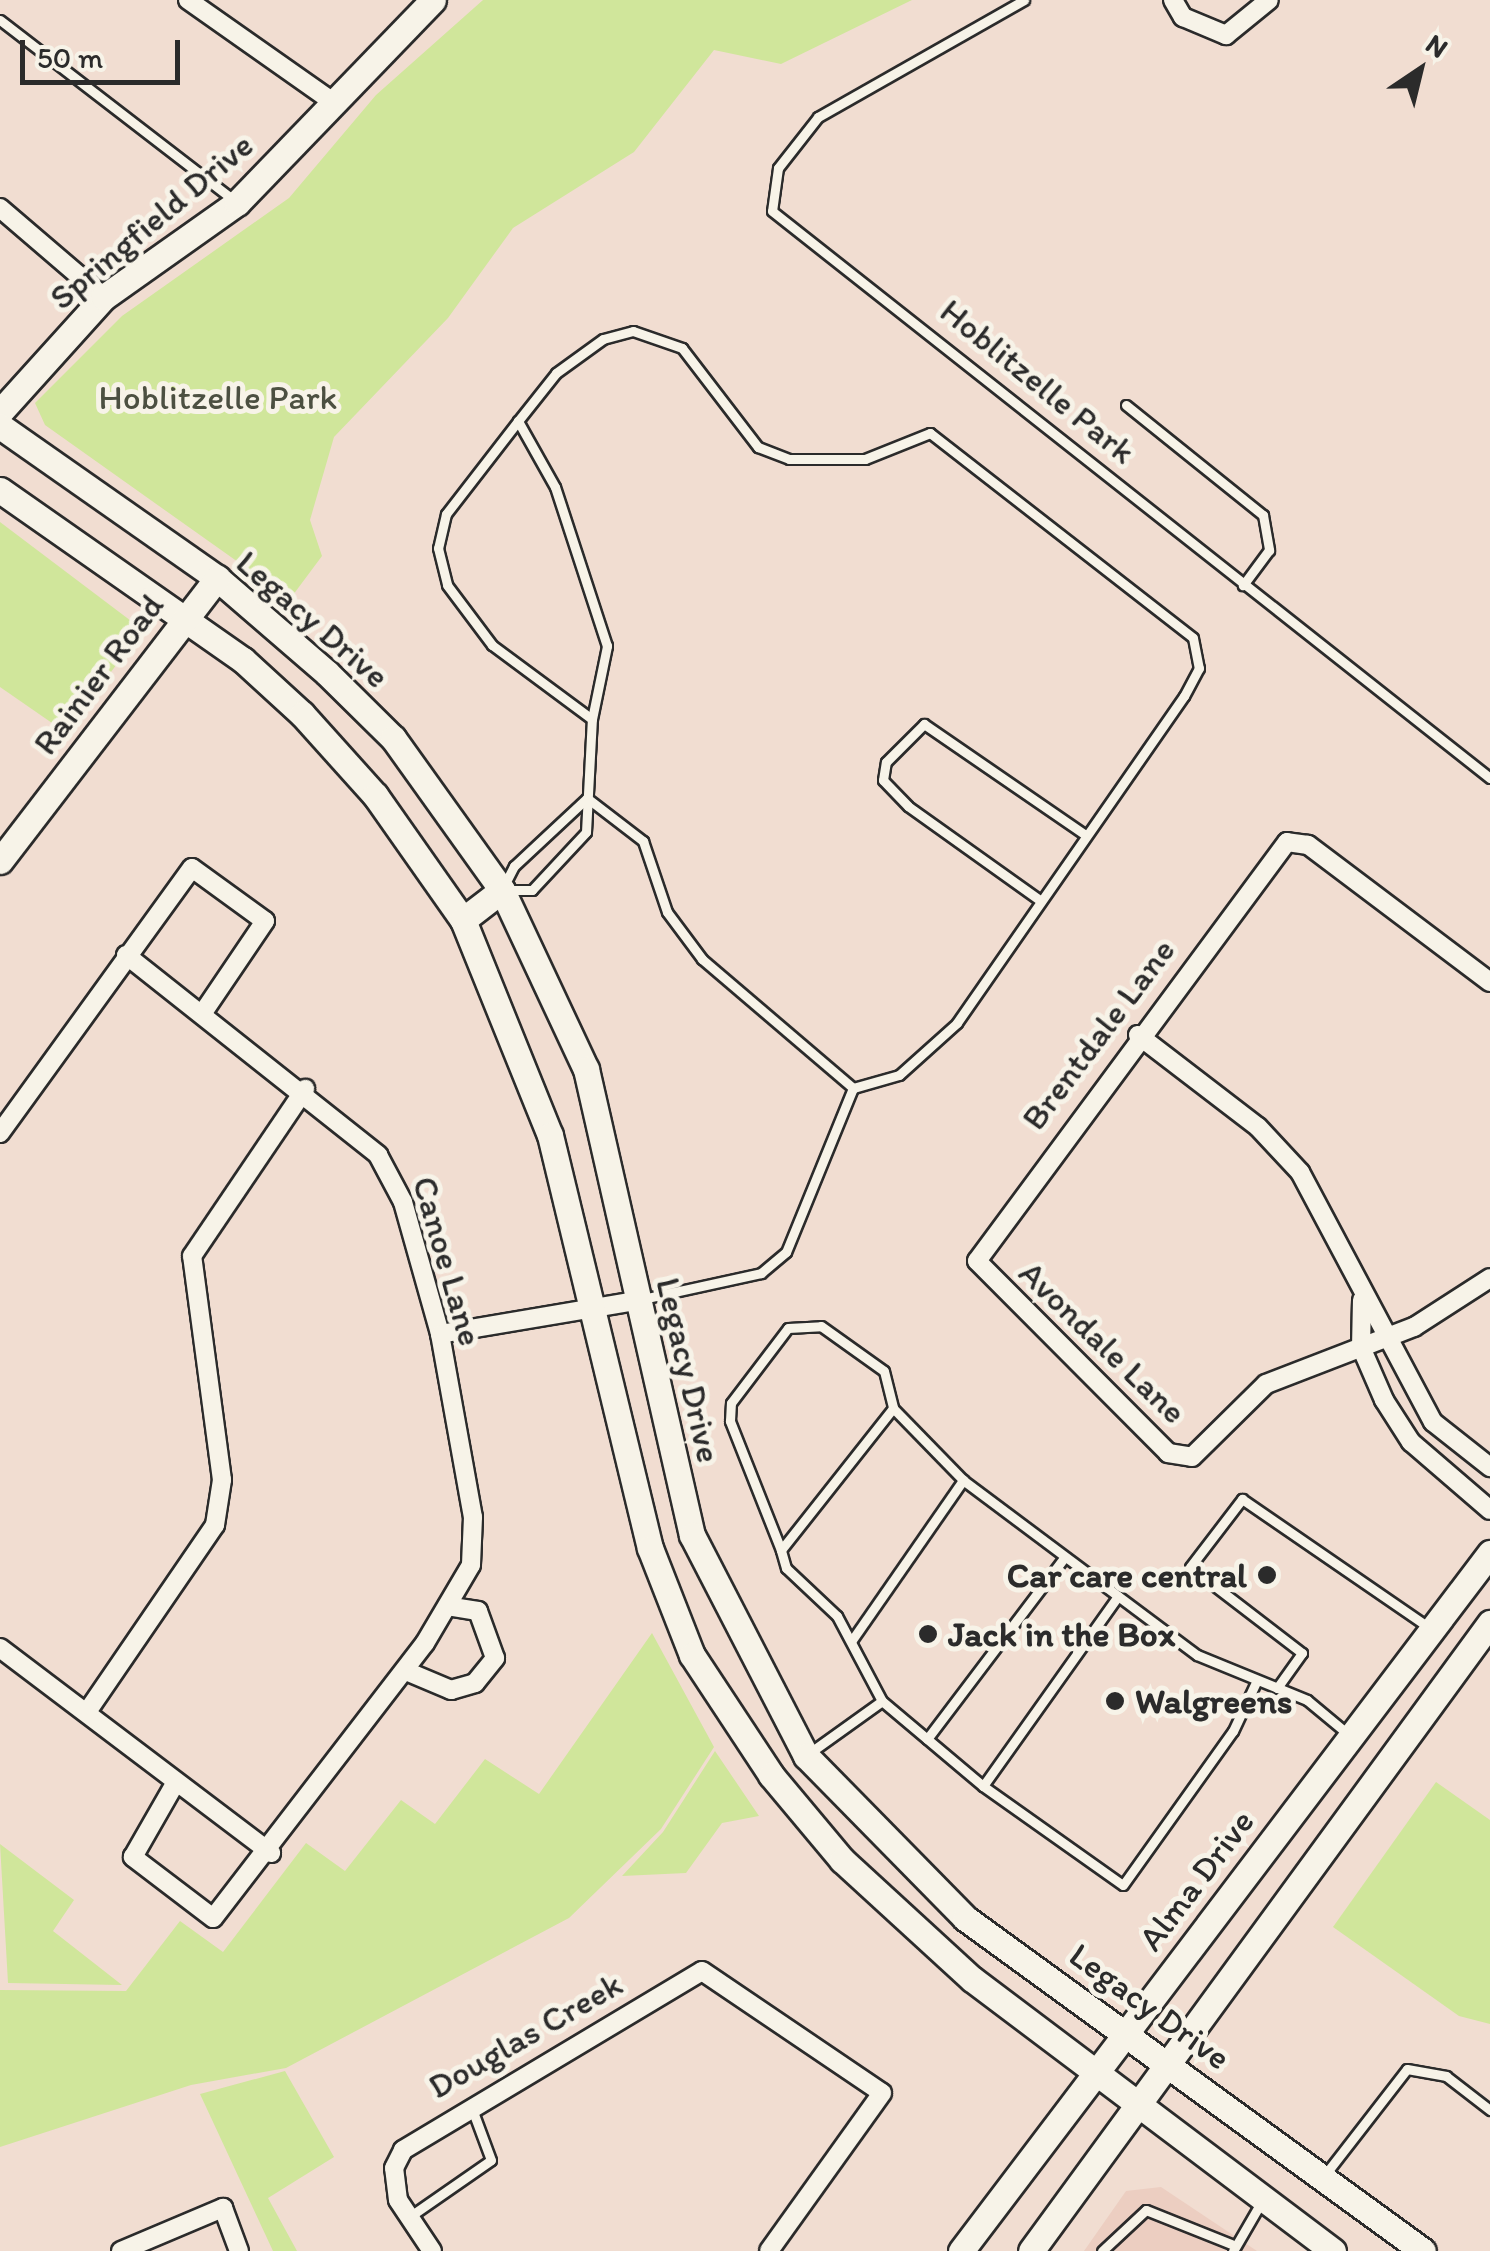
<!DOCTYPE html>
<style>
body{margin:0}
#map{position:relative;width:1490px;height:2251px;overflow:hidden;background:#f1ddd1;font-family:Itim,sans-serif}
div>[style]{position:absolute}
.built>*{inset:0;background:#eccec1}
.green>*{inset:0;background:#d0e69b}
.roads{filter:drop-shadow(2px 0 #2b2b2b) drop-shadow(-2px 0 #2b2b2b) drop-shadow(0 2px #2b2b2b) drop-shadow(0 -2px #2b2b2b)}
.lane>*{height:9px;margin:-4.5px;padding:0 4.5px;transform-origin:4.5px;border-radius:4.5px;background:#f7f3e8}
.street>*{height:18px;margin:-9px;padding:0 9px;transform-origin:9px;border-radius:9px;background:#f7f3e8}
.secondary>*{height:25px;margin:-12.5px;padding:0 12.5px;transform-origin:12.5px;border-radius:12.5px;background:#f7f3e8}
.dots>*{width:28px;height:28px;translate:-50% -50%;box-sizing:border-box;border:5px solid #f7f3e8;border-radius:50%}
span{translate:-50% -50%;white-space:nowrap;text-align:center;line-height:1.15;-webkit-text-stroke:10px #f7f3e8;paint-order:stroke}
.street-label{font-size:35px;color:#2b2b2b}
.park-label{font-size:35px;color:#4c5041}
.poi-label{font-size:35px;color:#2b2b2b;font-weight:700}
.right{translate:-100% -50%;text-align:right}
.left{translate:0 -50%;text-align:left}
.north{position:absolute;left:1370px;top:20px;width:100px;height:100px;-webkit-text-stroke:8px #f7f3e8;paint-order:stroke;rotate:35deg;font-size:28px;font-weight:700;line-height:40px;text-align:center;color:#2b2b2b}
.north::after{content:'';display:block;margin:auto;width:35px;height:45px;background:#2b2b2b;clip-path:polygon(50% 0,100% 100%,50% 72%,0 100%)}
.scale{position:absolute;left:20px;top:40px;width:160px;height:45px;box-sizing:border-box;border:5px solid #2b2b2b;border-top:0;padding-left:12px;font-size:30px;line-height:35px;white-space:nowrap;color:#2b2b2b;-webkit-text-stroke:8px #f7f3e8;paint-order:stroke}
</style>
<div id="map">
<div class="built">
<i style="clip-path:polygon(1161px 2187px,1257px 2251px,1084px 2251px,1126px 2191px)"></i>
</div>
<div class="green">
<i style="clip-path:polygon(483px 0,912px 0,781px 64px,714px 50px,634px 152px,513px 228px,448px 318px,334px 437px,310px 520px,322px 556px,290px 599px,45px 425px,35px 403px,122px 316px,289px 198px,376px 95px)"></i>
<i style="clip-path:polygon(0 522px,143px 630px,65px 732px,0 687px)"></i>
<i style="clip-path:polygon(652px 1633px,714px 1747px,661px 1829px,569px 1918px,286px 2068px,191px 2085px,0 2147px,0 1990px,126px 1991px,180px 1921px,223px 1952px,306px 1843px,345px 1871px,401px 1800px,435px 1824px,485px 1759px,539px 1794px)"></i>
<i style="clip-path:polygon(715px 1751px,759px 1816px,722px 1823px,686px 1873px,622px 1876px,663px 1832px)"></i>
<i style="clip-path:polygon(1436px 1782px,1490px 1820px,1490px 2024px,1459px 2016px,1333px 1927px)"></i>
<i style="clip-path:polygon(0 1844px,74px 1900px,53px 1931px,122px 1985px,8px 1983px)"></i>
<i style="clip-path:polygon(285px 2071px,334px 2157px,268px 2198px,297px 2251px,273px 2251px,200px 2094px)"></i>
</div>
<div class="roads">
<div class="lane">
<i style="left:1024px;top:0;width:237px;rotate:150.4deg"></i>
<i style="left:818px;top:117px;width:65px;rotate:128.1deg"></i>
<i style="left:778px;top:168px;width:43px;rotate:97.9deg"></i>
<i style="left:772px;top:211px;width:915px;rotate:38.3deg"></i>
<i style="left:0;top:20px;width:297px;rotate:37.6deg"></i>
<i style="left:1126px;top:405px;width:176px;rotate:38.8deg"></i>
<i style="left:1263px;top:515px;width:36px;rotate:80deg"></i>
<i style="left:1269px;top:550px;width:44px;rotate:126.6deg"></i>
<i style="left:518px;top:421px;width:118px;rotate:127.7deg"></i>
<i style="left:446px;top:514px;width:35px;rotate:103deg"></i>
<i style="left:438px;top:548px;width:38px;rotate:76deg"></i>
<i style="left:447px;top:585px;width:75px;rotate:53.1deg"></i>
<i style="left:492px;top:645px;width:124px;rotate:36.5deg"></i>
<i style="left:587px;top:798px;width:100px;rotate:137deg"></i>
<i style="left:514px;top:866px;width:27px;rotate:117deg"></i>
<i style="left:502px;top:890px;width:30px"></i>
<i style="left:532px;top:890px;width:79px;rotate:-47deg"></i>
<i style="left:586px;top:832px;width:113px;rotate:-87deg"></i>
<i style="left:592px;top:719px;width:75px;rotate:-78.4deg"></i>
<i style="left:607px;top:646px;width:167px;rotate:-108.1deg"></i>
<i style="left:555px;top:487px;width:76px;rotate:-119.3deg"></i>
<i style="left:518px;top:421px;width:61px;rotate:-51.6deg"></i>
<i style="left:556px;top:373px;width:58px;rotate:-35.9deg"></i>
<i style="left:603px;top:339px;width:31px;rotate:-15deg"></i>
<i style="left:633px;top:331px;width:52px;rotate:19.1deg"></i>
<i style="left:682px;top:348px;width:125px;rotate:52.5deg"></i>
<i style="left:758px;top:447px;width:33px;rotate:21deg"></i>
<i style="left:789px;top:459px;width:76px"></i>
<i style="left:865px;top:459px;width:70px;rotate:-21.8deg"></i>
<i style="left:930px;top:433px;width:333px;rotate:37.9deg"></i>
<i style="left:1193px;top:638px;width:31px;rotate:79deg"></i>
<i style="left:1199px;top:668px;width:32px;rotate:118deg"></i>
<i style="left:1184px;top:696px;width:398px;rotate:124.8deg"></i>
<i style="left:957px;top:1023px;width:78px;rotate:138.1deg"></i>
<i style="left:899px;top:1075px;width:48px;rotate:164.2deg"></i>
<i style="left:587px;top:798px;width:71px;rotate:37.5deg"></i>
<i style="left:643px;top:841px;width:75px;rotate:71.3deg"></i>
<i style="left:667px;top:912px;width:59px;rotate:53.3deg"></i>
<i style="left:702px;top:959px;width:199px;rotate:40.5deg"></i>
<i style="left:853px;top:1088px;width:177px;rotate:112.2deg"></i>
<i style="left:786px;top:1252px;width:33px;rotate:140deg"></i>
<i style="left:761px;top:1273px;width:121px;rotate:167.6deg"></i>
<i style="left:1041px;top:901px;width:163px;rotate:-144.5deg"></i>
<i style="left:908px;top:806px;width:36px;rotate:-134deg"></i>
<i style="left:883px;top:780px;width:18px;rotate:-81deg"></i>
<i style="left:886px;top:762px;width:54px;rotate:-45deg"></i>
<i style="left:924px;top:724px;width:194px;rotate:34.5deg"></i>
<i style="left:781px;top:1550px;width:139px;rotate:-111.6deg"></i>
<i style="left:730px;top:1421px;width:18px;rotate:-87deg"></i>
<i style="left:731px;top:1403px;width:94px;rotate:-52.8deg"></i>
<i style="left:788px;top:1328px;width:33px;rotate:-3deg"></i>
<i style="left:821px;top:1326px;width:77px;rotate:35.5deg"></i>
<i style="left:884px;top:1371px;width:38px;rotate:76deg"></i>
<i style="left:852px;top:1640px;width:195px;rotate:-55.2deg"></i>
<i style="left:1277px;top:1688px;width:43px;rotate:-54.5deg"></i>
<i style="left:1302px;top:1653px;width:141px;rotate:-142.5deg"></i>
<i style="left:1190px;top:1567px;width:86px;rotate:-52.6deg"></i>
<i style="left:1242px;top:1499px;width:228px;rotate:34.5deg"></i>
<i style="left:882px;top:1701px;width:132px;rotate:40.1deg"></i>
<i style="left:983px;top:1786px;width:233px;rotate:-54.6deg"></i>
<i style="left:927px;top:1739px;width:227px;rotate:-52.9deg"></i>
<i style="left:808px;top:1754px;width:91px;rotate:-35.6deg"></i>
<i style="left:882px;top:1701px;width:96px;rotate:-117.9deg"></i>
<i style="left:837px;top:1616px;width:70px;rotate:-136.7deg"></i>
<i style="left:786px;top:1568px;width:19px;rotate:-106deg"></i>
<i style="left:781px;top:1550px;width:181px;rotate:-51.7deg"></i>
<i style="left:893px;top:1408px;width:100px;rotate:45.8deg"></i>
<i style="left:963px;top:1480px;width:292px;rotate:36.8deg"></i>
<i style="left:1197px;top:1655px;width:119px;rotate:22.2deg"></i>
<i style="left:1307px;top:1700px;width:53px;rotate:39.7deg"></i>
<i style="left:983px;top:1786px;width:171px;rotate:35.3deg"></i>
<i style="left:1123px;top:1885px;width:189px;rotate:-54.5deg"></i>
<i style="left:1233px;top:1731px;width:56px;rotate:-64.8deg"></i>
<i style="left:1324px;top:2176px;width:135px;rotate:-52.2deg"></i>
<i style="left:1407px;top:2069px;width:40px;rotate:10deg"></i>
<i style="left:1446px;top:2076px;width:56px;rotate:37.7deg"></i>
<i style="left:412px;top:2215px;width:96px;rotate:-34.8deg"></i>
<i style="left:491px;top:2160px;width:54px;rotate:-110.4deg"></i>
<i style="left:1102px;top:2251px;width:60px;rotate:-43deg"></i>
<i style="left:1146px;top:2210px;width:92px;rotate:21.8deg"></i>
<i style="left:1233px;top:2251px;width:58px;rotate:-59.9deg"></i>
</div>
<div class="street">
<i style="left:188px;top:0;width:177px;rotate:35.1deg"></i>
<i style="left:1173px;top:0;width:20px;rotate:60deg"></i>
<i style="left:1183px;top:17px;width:47px;rotate:22.7deg"></i>
<i style="left:1226px;top:35px;width:55px;rotate:-39.1deg"></i>
<i style="left:0;top:208px;width:137px;rotate:40.6deg"></i>
<i style="left:126px;top:955px;width:322px;rotate:38.4deg"></i>
<i style="left:378px;top:1155px;width:53px;rotate:62deg"></i>
<i style="left:403px;top:1202px;width:137px;rotate:74.3deg"></i>
<i style="left:440px;top:1334px;width:186px;rotate:79.8deg"></i>
<i style="left:473px;top:1517px;width:48px;rotate:92.4deg"></i>
<i style="left:471px;top:1565px;width:91px;rotate:120.5deg"></i>
<i style="left:425px;top:1643px;width:347px;rotate:127.6deg"></i>
<i style="left:213px;top:1918px;width:101px;rotate:-142.7deg"></i>
<i style="left:133px;top:1857px;width:86px;rotate:-60.2deg"></i>
<i style="left:1490px;top:982px;width:228px;rotate:-143deg"></i>
<i style="left:1308px;top:845px;width:21px;rotate:-172deg"></i>
<i style="left:1287px;top:842px;width:521px;rotate:126.5deg"></i>
<i style="left:977px;top:1261px;width:271px;rotate:45.1deg"></i>
<i style="left:1168px;top:1453px;width:24px;rotate:9deg"></i>
<i style="left:1192px;top:1457px;width:104px;rotate:-44.6deg"></i>
<i style="left:1266px;top:1384px;width:159px;rotate:-21.1deg"></i>
<i style="left:1414px;top:1327px;width:90px;rotate:-32.8deg"></i>
<i style="left:1138px;top:1035px;width:151px;rotate:37.5deg"></i>
<i style="left:1258px;top:1127px;width:62px;rotate:47deg"></i>
<i style="left:1300px;top:1172px;width:283px;rotate:62deg"></i>
<i style="left:1433px;top:1422px;width:73px;rotate:38.3deg"></i>
<i style="left:0;top:1133px;width:327px;rotate:-54.1deg"></i>
<i style="left:192px;top:868px;width:90px;rotate:36deg"></i>
<i style="left:265px;top:921px;width:109px;rotate:124.1deg"></i>
<i style="left:1362px;top:1300px;width:47px;rotate:91.2deg"></i>
<i style="left:1361px;top:1347px;width:58px;rotate:66.5deg"></i>
<i style="left:1384px;top:1400px;width:50px;rotate:57.3deg"></i>
<i style="left:1411px;top:1442px;width:104px;rotate:40.7deg"></i>
<i style="left:440px;top:1334px;width:199px;rotate:-9.6deg"></i>
<i style="left:0;top:1648px;width:340px;rotate:37.1deg"></i>
<i style="left:406px;top:1671px;width:49px;rotate:22.9deg"></i>
<i style="left:451px;top:1690px;width:25px;rotate:-16deg"></i>
<i style="left:475px;top:1683px;width:32px;rotate:-51deg"></i>
<i style="left:495px;top:1658px;width:50px;rotate:-109.9deg"></i>
<i style="left:478px;top:1611px;width:31px;rotate:-171deg"></i>
<i style="left:89px;top:1709px;width:223px;rotate:-55.6deg"></i>
<i style="left:215px;top:1525px;width:46px;rotate:-81.2deg"></i>
<i style="left:222px;top:1480px;width:226px;rotate:-97.6deg"></i>
<i style="left:192px;top:1256px;width:202px;rotate:-55.9deg"></i>
<i style="left:121px;top:2251px;width:111px;rotate:-22.9deg"></i>
<i style="left:223px;top:2208px;width:46px;rotate:69.6deg"></i>
<i style="left:432px;top:2251px;width:61px;rotate:-123.7deg"></i>
<i style="left:398px;top:2200px;width:32px;rotate:-97deg"></i>
<i style="left:394px;top:2168px;width:20px;rotate:-63deg"></i>
<i style="left:403px;top:2150px;width:348px;rotate:-30.9deg"></i>
<i style="left:702px;top:1971px;width:217px;rotate:34.1deg"></i>
<i style="left:882px;top:2093px;width:194px;rotate:125.6deg"></i>
</div>
<div class="secondary">
<i style="left:0;top:412px;width:155px;rotate:-47.9deg"></i>
<i style="left:104px;top:297px;width:163px;rotate:-35.3deg"></i>
<i style="left:237px;top:203px;width:282px;rotate:-46deg"></i>
<i style="left:0;top:426px;width:265px;rotate:35deg"></i>
<i style="left:217px;top:578px;width:145px;rotate:40.8deg"></i>
<i style="left:327px;top:673px;width:93px;rotate:44.6deg"></i>
<i style="left:393px;top:738px;width:187px;rotate:54.4deg"></i>
<i style="left:502px;top:890px;width:198px;rotate:64.9deg"></i>
<i style="left:586px;top:1069px;width:478px;rotate:77.2deg"></i>
<i style="left:692px;top:1535px;width:249px;rotate:62.7deg"></i>
<i style="left:806px;top:1756px;width:227px;rotate:45.5deg"></i>
<i style="left:965px;top:1918px;width:566px;rotate:36.02deg"></i>
<i style="left:0;top:490px;width:297px;rotate:35deg"></i>
<i style="left:243px;top:660px;width:80px;rotate:42.5deg"></i>
<i style="left:302px;top:714px;width:109px;rotate:48deg"></i>
<i style="left:375px;top:795px;width:153px;rotate:54.9deg"></i>
<i style="left:463px;top:920px;width:232px;rotate:68deg"></i>
<i style="left:550px;top:1135px;width:425px;rotate:76.4deg"></i>
<i style="left:650px;top:1548px;width:115px;rotate:68.6deg"></i>
<i style="left:692px;top:1655px;width:144px;rotate:56.6deg"></i>
<i style="left:771px;top:1775px;width:111px;rotate:50.1deg"></i>
<i style="left:842px;top:1860px;width:176px;rotate:42.5deg"></i>
<i style="left:972px;top:1979px;width:452px;rotate:37deg"></i>
<i style="left:0;top:861px;width:357px;rotate:-52.5deg"></i>
<i style="left:463px;top:920px;width:49px;rotate:-37.6deg"></i>
<i style="left:961px;top:2251px;width:876px;rotate:-52.84deg"></i>
<i style="left:1031px;top:2251px;width:778px;rotate:-53.84deg"></i>
</div>
</div>
<div class="dots">
<i style="left:1267px;top:1575px;background:#2b2b2b"></i>
<i style="left:928px;top:1634px;background:#2b2b2b"></i>
<i style="left:1115px;top:1701px;background:#2b2b2b"></i>
</div>
<div class="street-label">
<span style="left:151px;top:221px;rotate:-40deg">Springfield Drive</span>
<span style="left:1038px;top:381px;rotate:39deg">Hoblitzelle Park</span>
<span style="left:313px;top:619px;rotate:41deg">Legacy Drive</span>
<span style="left:98px;top:674px;rotate:-53deg">Rainier Road</span>
<span style="left:1098px;top:1034px;rotate:-53deg">Brentdale Lane</span>
<span style="left:448px;top:1261px;rotate:74deg">Canoe Lane</span>
<span style="left:1103px;top:1342px;rotate:44deg">Avondale Lane</span>
<span style="left:689px;top:1370px;rotate:77deg">Legacy Drive</span>
<span style="left:1196px;top:1880px;rotate:-53deg">Alma Drive</span>
<span style="left:1150px;top:2006px;rotate:36deg">Legacy Drive</span>
<span style="left:525px;top:2035px;rotate:-30deg">Douglas Creek</span>
</div>
<div class="park-label">
<span style="left:218px;top:397px">Hoblitzelle Park</span>
</div>
<div class="poi-label">
<span class="right" style="left:1247px;top:1575px">Car care central</span>
<span class="left" style="left:948px;top:1634px">Jack in the Box</span>
<span class="left" style="left:1135px;top:1701px">Walgreens</span>
</div>
<div class="north">N</div>
<div class="scale">50 m</div>
</div>
